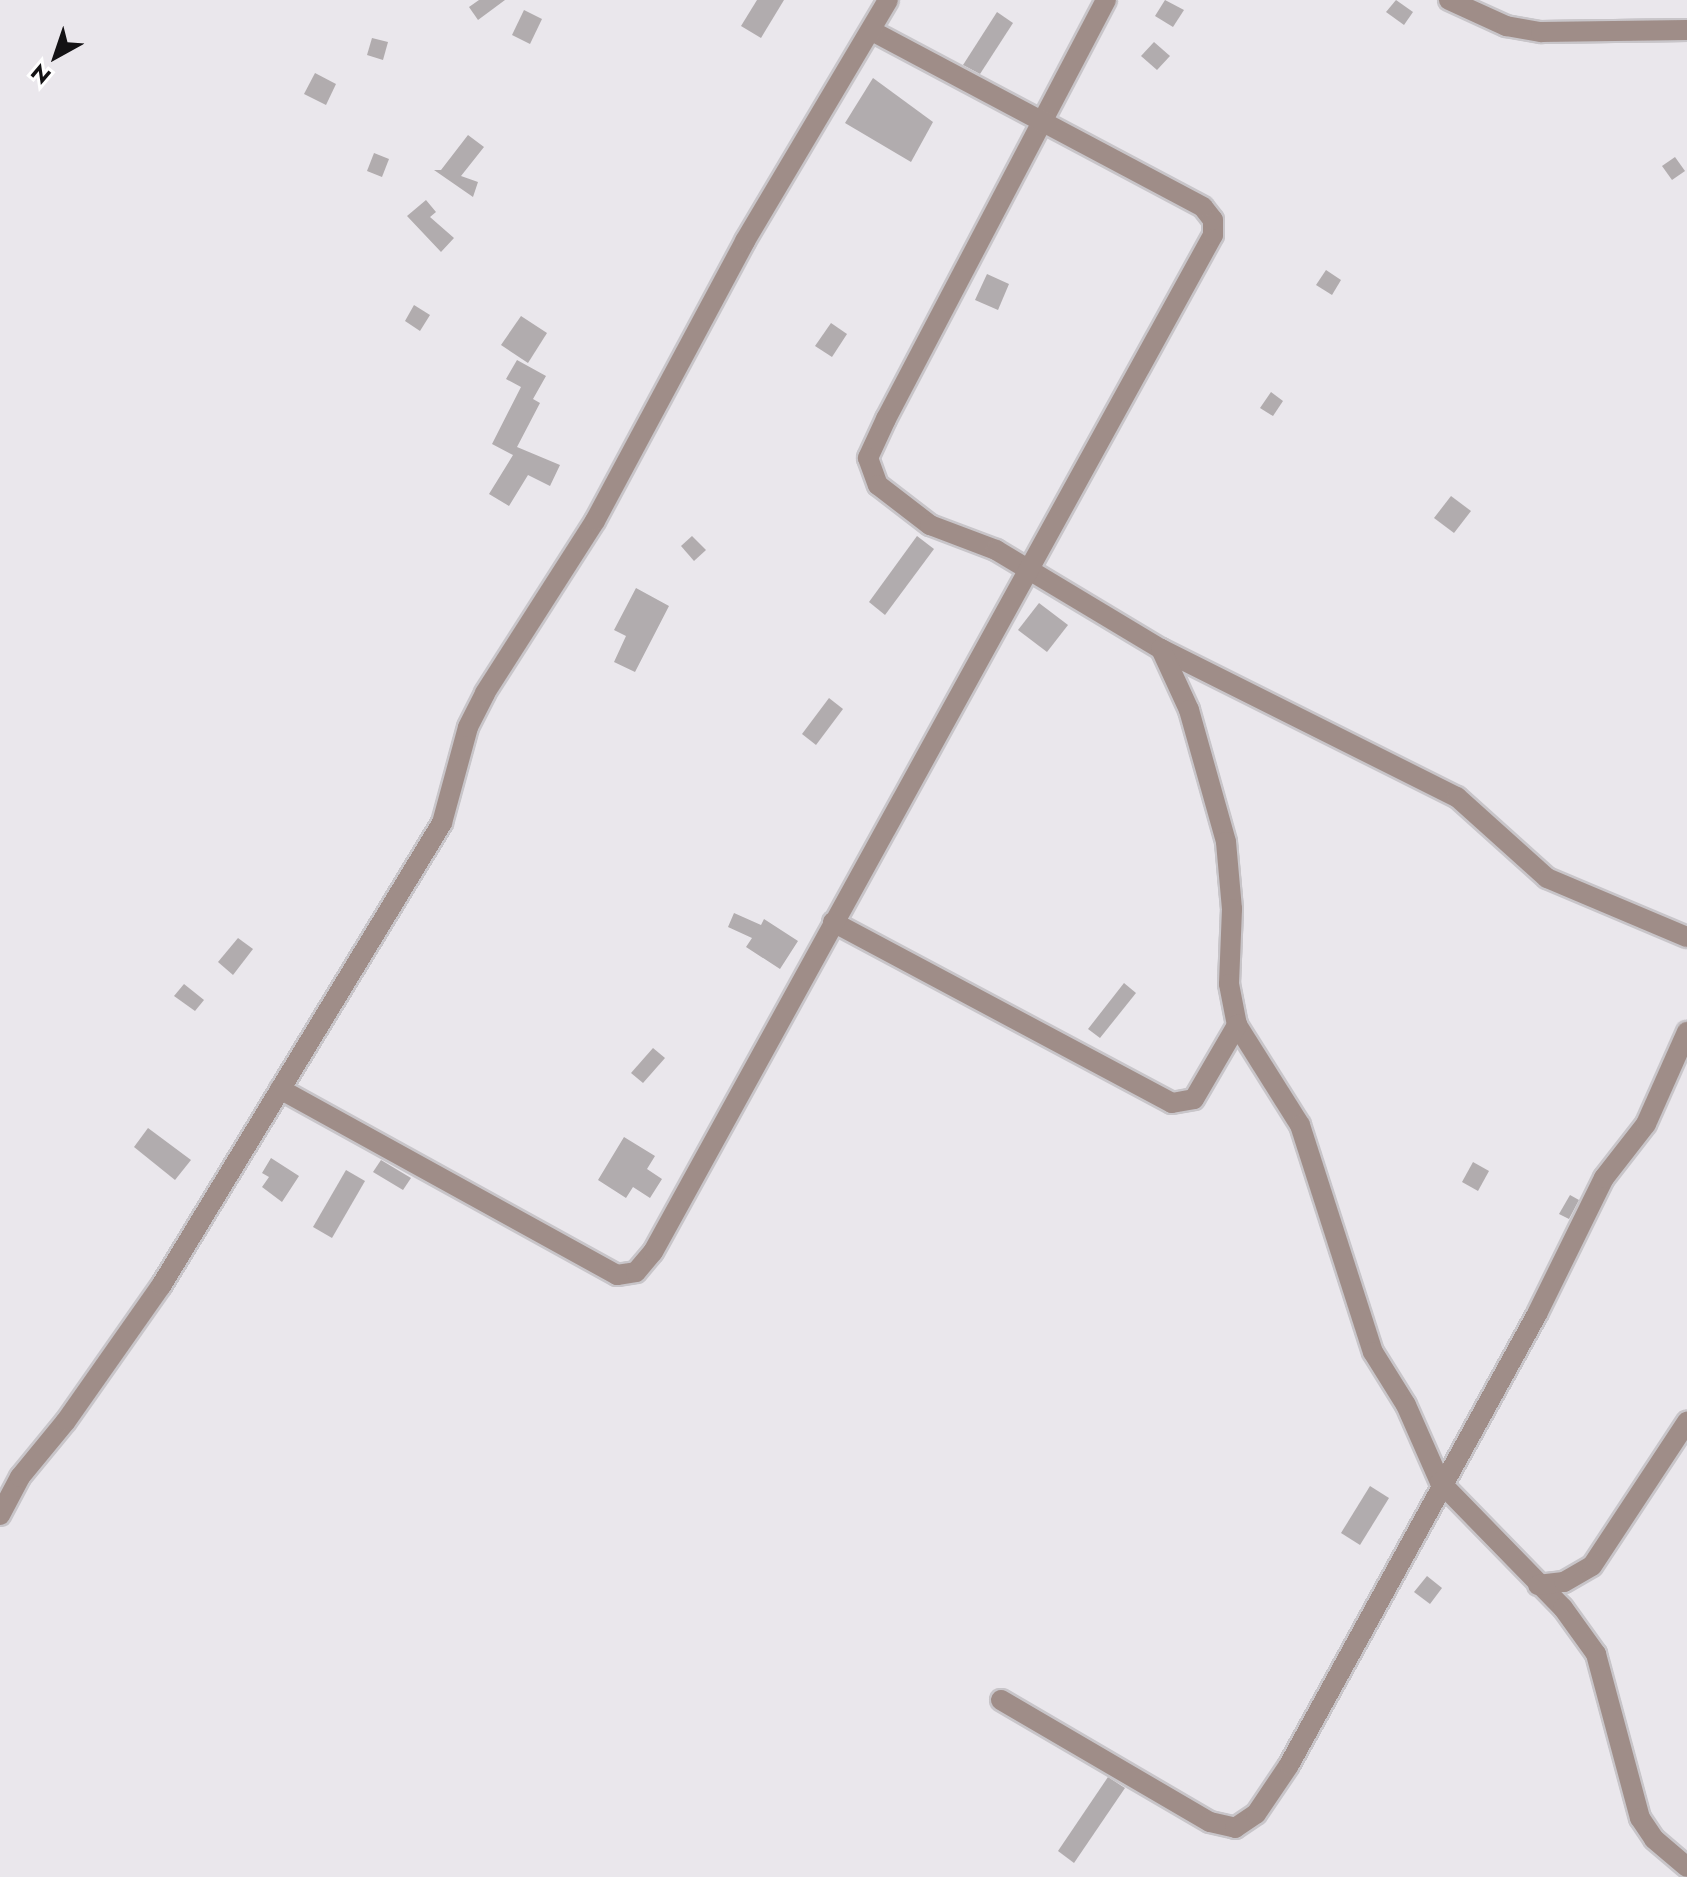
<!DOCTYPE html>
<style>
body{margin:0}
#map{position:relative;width:1687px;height:1877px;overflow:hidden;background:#eae7ec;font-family:Jost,sans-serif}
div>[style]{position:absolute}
.building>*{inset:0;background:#b1acae}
.roads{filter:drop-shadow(2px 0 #c8c5c9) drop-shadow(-2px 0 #c8c5c9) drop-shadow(0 2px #c8c5c9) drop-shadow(0 -2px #c8c5c9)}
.minor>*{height:20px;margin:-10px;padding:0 10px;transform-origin:10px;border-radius:10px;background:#9f8d88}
span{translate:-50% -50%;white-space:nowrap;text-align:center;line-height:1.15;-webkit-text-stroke:7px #fff;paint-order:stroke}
.north{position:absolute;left:16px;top:16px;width:80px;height:80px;-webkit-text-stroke:6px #fff;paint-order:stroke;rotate:220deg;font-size:22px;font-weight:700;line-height:32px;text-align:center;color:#131214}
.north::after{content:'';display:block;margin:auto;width:28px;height:36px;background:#131214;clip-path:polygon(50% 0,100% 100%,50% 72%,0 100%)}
</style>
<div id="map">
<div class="building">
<i style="clip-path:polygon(479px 0,505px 0,478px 20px,469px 7px)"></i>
<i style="clip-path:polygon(757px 0,784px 0,761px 38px,741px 26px)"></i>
<i style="clip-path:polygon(1165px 0,1184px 10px,1173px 27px,1155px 16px)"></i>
<i style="clip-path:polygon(1396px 0,1413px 12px,1404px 25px,1386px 12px)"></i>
<i style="clip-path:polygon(524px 10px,542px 19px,530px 44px,512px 35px)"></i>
<i style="clip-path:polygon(997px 12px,1013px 23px,980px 74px,963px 65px)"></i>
<i style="clip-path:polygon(372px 38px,388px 42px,383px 60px,367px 55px)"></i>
<i style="clip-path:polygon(1154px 42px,1170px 56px,1157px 70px,1141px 56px)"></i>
<i style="clip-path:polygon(315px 73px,336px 84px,326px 105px,304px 94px)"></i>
<i style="clip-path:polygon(873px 78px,933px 122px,911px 162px,845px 123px)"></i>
<i style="clip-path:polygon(468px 135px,484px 147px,461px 176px,478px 182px,473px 197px,434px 170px,441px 170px)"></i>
<i style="clip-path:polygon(374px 153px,389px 159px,382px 177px,367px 171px)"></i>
<i style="clip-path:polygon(1675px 157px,1685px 171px,1672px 180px,1662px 166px)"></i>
<i style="clip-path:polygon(426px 200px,436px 212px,430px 217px,454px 238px,441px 252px,407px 216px)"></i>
<i style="clip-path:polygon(1326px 270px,1341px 280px,1332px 295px,1316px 285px)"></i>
<i style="clip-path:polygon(987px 274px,1009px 284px,998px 310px,975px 300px)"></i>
<i style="clip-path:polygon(414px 305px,430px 315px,420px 331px,405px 321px)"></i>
<i style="clip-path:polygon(521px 316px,547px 333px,528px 363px,501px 345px)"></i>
<i style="clip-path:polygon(831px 323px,847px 334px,832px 357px,815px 346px)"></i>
<i style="clip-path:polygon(517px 360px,546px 376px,533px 399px,540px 403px,517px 447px,560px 465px,550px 486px,528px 475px,509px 506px,489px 494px,513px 455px,492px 444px,521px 387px,506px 379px)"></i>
<i style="clip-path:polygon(1271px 392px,1283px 401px,1273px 416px,1260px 408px)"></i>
<i style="clip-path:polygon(1451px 496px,1471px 511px,1454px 533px,1434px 518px)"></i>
<i style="clip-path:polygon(692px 536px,706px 550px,694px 561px,681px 546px)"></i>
<i style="clip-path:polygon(917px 536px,934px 549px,885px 615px,869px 602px)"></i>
<i style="clip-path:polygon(636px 588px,669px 606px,635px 672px,614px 662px,626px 636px,614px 630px)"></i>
<i style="clip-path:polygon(1039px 603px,1068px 625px,1047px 652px,1018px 630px)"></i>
<i style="clip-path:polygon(829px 698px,843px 709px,816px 745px,802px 734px)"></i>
<i style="clip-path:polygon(734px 913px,761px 925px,764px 919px,798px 941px,780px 969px,746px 947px,752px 938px,728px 927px)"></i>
<i style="clip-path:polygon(238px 938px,253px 949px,233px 975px,218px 962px)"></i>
<i style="clip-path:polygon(1124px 983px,1136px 993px,1100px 1038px,1088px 1029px)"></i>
<i style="clip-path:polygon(184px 984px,204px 1000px,195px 1011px,174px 996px)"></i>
<i style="clip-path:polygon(653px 1048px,665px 1058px,643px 1083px,631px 1073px)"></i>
<i style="clip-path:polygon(148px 1128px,191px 1160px,175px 1180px,134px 1147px)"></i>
<i style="clip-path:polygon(624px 1137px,655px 1156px,647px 1169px,662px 1179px,650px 1198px,633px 1187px,626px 1198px,598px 1180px)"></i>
<i style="clip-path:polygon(271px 1158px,299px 1176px,282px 1202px,262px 1187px,269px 1177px,262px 1173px)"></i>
<i style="clip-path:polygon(381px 1160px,411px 1178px,403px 1190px,373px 1172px)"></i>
<i style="clip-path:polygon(1473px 1162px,1489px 1171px,1478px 1191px,1462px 1182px)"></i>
<i style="clip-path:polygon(346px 1170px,365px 1181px,332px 1238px,313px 1227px)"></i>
<i style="clip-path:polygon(1570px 1195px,1579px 1200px,1569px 1219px,1559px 1214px)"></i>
<i style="clip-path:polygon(1370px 1486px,1389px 1498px,1360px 1545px,1341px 1533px)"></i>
<i style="clip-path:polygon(1427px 1576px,1442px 1588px,1430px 1604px,1414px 1592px)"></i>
<i style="clip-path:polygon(1108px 1777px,1125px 1788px,1074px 1863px,1058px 1851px)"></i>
</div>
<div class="roads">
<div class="minor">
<i style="left:1106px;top:0;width:473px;rotate:117.7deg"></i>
<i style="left:886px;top:419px;width:43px;rotate:114.8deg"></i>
<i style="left:868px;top:458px;width:29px;rotate:70deg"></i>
<i style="left:878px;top:485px;width:66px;rotate:37.6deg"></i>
<i style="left:930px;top:525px;width:71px;rotate:20.7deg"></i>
<i style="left:996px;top:550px;width:192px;rotate:31deg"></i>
<i style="left:1161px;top:649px;width:331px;rotate:26.6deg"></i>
<i style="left:1457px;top:797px;width:121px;rotate:42deg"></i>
<i style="left:1547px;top:878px;width:152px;rotate:22.9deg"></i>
<i style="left:1449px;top:0;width:63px;rotate:24.5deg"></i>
<i style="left:1506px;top:26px;width:36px;rotate:10deg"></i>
<i style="left:1541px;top:32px;width:146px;rotate:-0.8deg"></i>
<i style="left:1161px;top:649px;width:67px;rotate:65.3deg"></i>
<i style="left:1189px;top:710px;width:137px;rotate:74.3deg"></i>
<i style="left:1226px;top:842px;width:67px;rotate:84.9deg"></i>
<i style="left:1232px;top:909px;width:75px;rotate:92.3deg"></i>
<i style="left:1229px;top:984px;width:42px;rotate:79deg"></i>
<i style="left:1237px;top:1025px;width:118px;rotate:57.8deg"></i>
<i style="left:1300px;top:1125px;width:238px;rotate:72.2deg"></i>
<i style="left:1373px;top:1352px;width:62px;rotate:58.1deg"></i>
<i style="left:1406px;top:1405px;width:84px;rotate:66.2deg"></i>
<i style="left:1440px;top:1482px;width:176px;rotate:45.7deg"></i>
<i style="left:1563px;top:1608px;width:57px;rotate:54.3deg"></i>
<i style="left:1596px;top:1654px;width:170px;rotate:75deg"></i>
<i style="left:1640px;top:1818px;width:25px;rotate:56deg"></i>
<i style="left:1654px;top:1839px;width:43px;rotate:40.3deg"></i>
<i style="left:833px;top:922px;width:384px;rotate:28.1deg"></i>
<i style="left:1172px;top:1103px;width:22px;rotate:-10deg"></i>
<i style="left:1194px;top:1099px;width:86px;rotate:-59.8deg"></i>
<i style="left:280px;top:1089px;width:385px;rotate:28.9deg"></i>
<i style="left:617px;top:1275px;width:19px;rotate:-9deg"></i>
<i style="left:636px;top:1272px;width:26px;rotate:-50deg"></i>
<i style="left:653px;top:1252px;width:1161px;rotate:-61.16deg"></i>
<i style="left:1213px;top:235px;width:15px;rotate:-90deg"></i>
<i style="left:1213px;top:220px;width:16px;rotate:-128deg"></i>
<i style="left:1203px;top:207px;width:375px;rotate:-152deg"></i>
<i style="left:0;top:1515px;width:43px;rotate:-62.2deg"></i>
<i style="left:20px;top:1477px;width:72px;rotate:-50.6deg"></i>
<i style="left:66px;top:1421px;width:165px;rotate:-54.9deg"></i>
<i style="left:161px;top:1286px;width:542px;rotate:-58.75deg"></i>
<i style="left:442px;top:823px;width:99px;rotate:-74.8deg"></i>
<i style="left:468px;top:727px;width:38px;rotate:-63deg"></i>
<i style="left:485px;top:693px;width:204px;rotate:-57.4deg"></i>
<i style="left:595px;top:521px;width:318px;rotate:-61.8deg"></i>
<i style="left:745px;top:241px;width:280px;rotate:-59.3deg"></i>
<i style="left:1538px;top:1585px;width:26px;rotate:-7deg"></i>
<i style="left:1564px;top:1582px;width:32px;rotate:-30deg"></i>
<i style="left:1592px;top:1566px;width:173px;rotate:-56.6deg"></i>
<i style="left:1001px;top:1700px;width:242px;rotate:30.3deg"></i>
<i style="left:1210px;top:1822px;width:26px;rotate:13deg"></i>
<i style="left:1235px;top:1828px;width:25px;rotate:-34deg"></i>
<i style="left:1256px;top:1814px;width:59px;rotate:-56deg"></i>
<i style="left:1289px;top:1765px;width:515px;rotate:-61.19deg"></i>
<i style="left:1537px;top:1314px;width:152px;rotate:-63.8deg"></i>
<i style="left:1604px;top:1178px;width:68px;rotate:-52.1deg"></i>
<i style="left:1646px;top:1124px;width:101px;rotate:-66deg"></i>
</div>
</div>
<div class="north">N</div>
</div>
